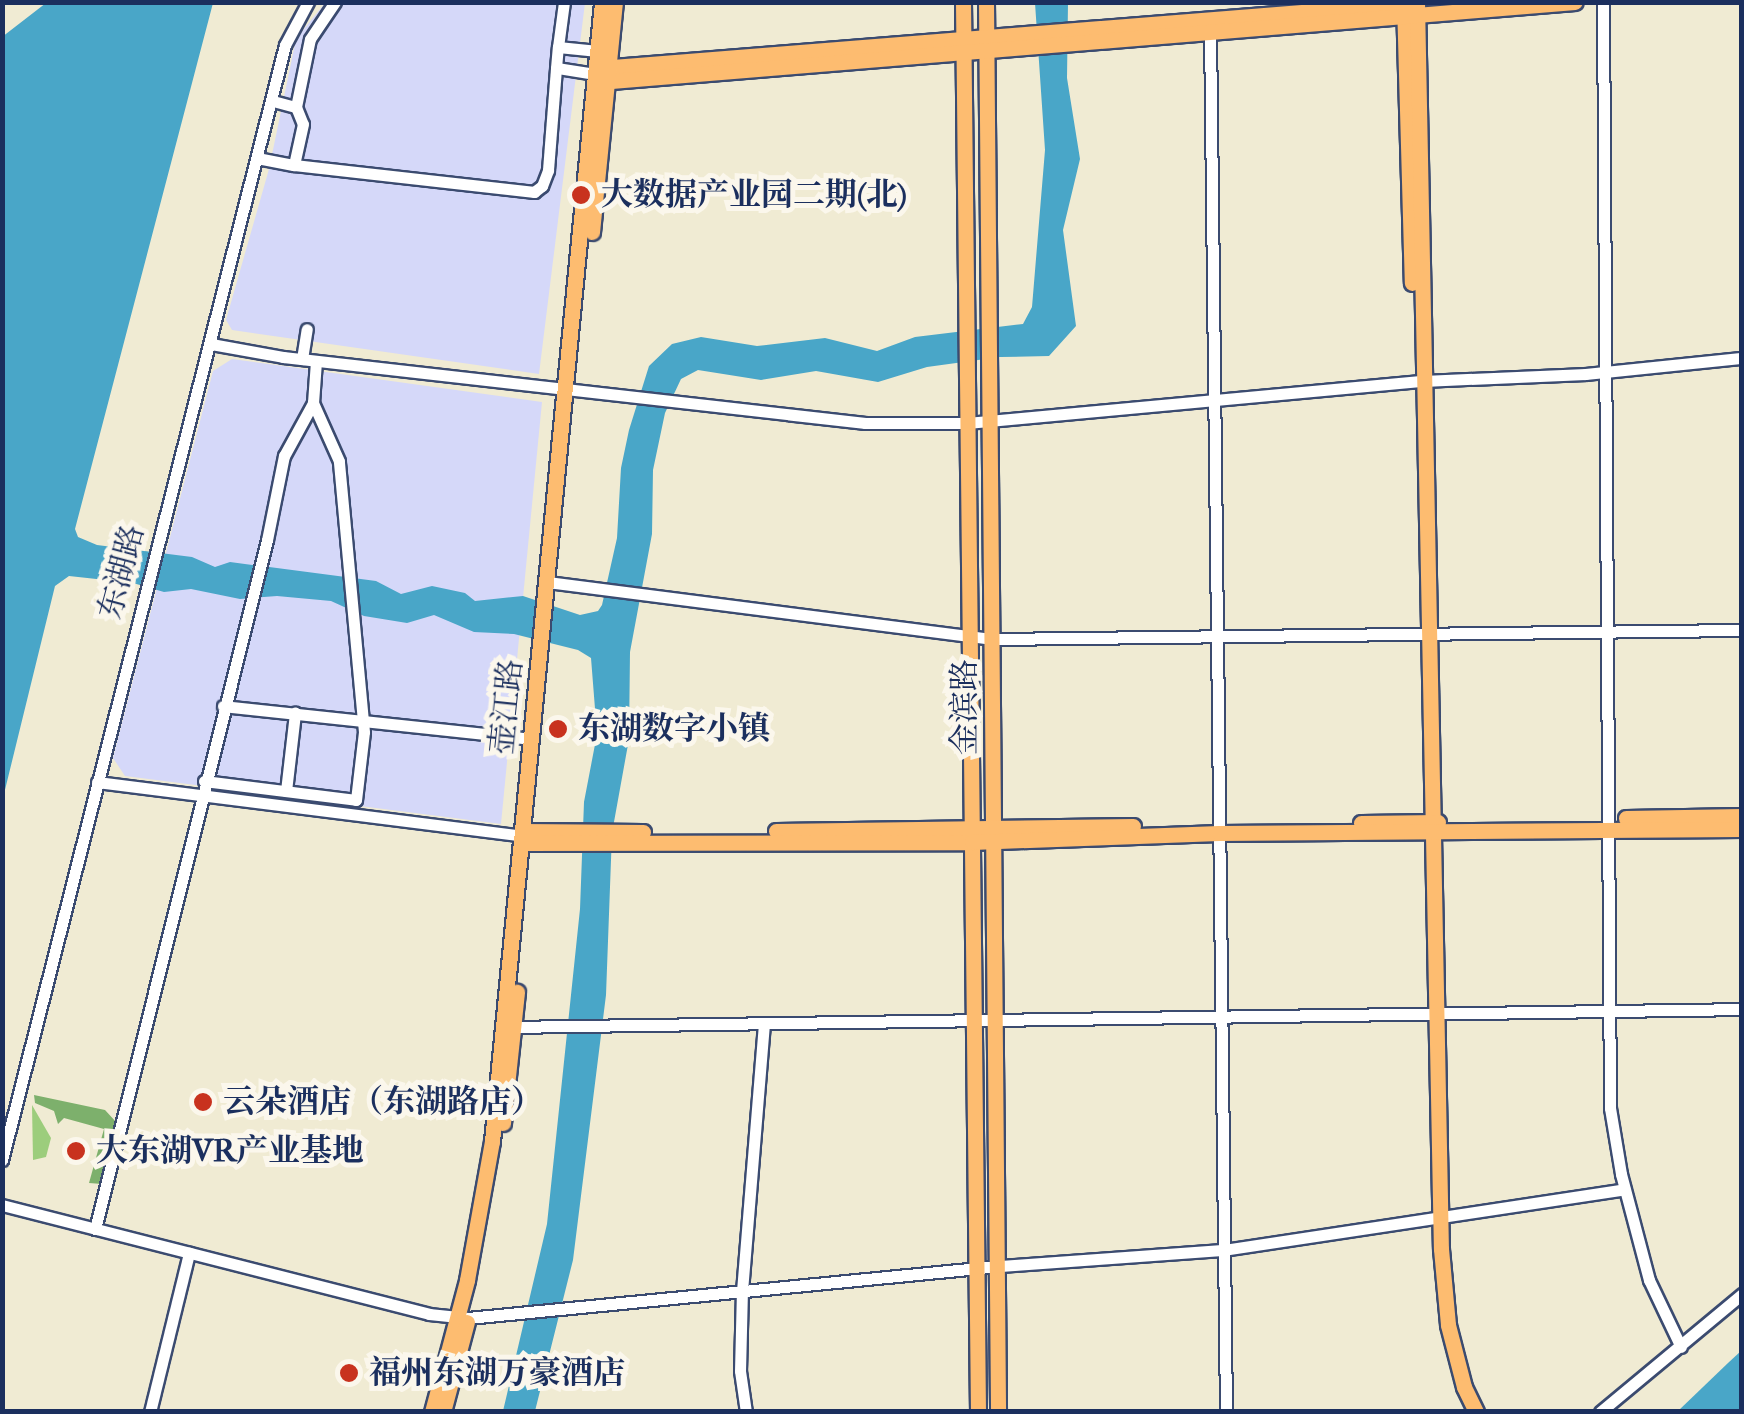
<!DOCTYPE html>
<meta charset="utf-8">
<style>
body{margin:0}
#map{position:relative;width:1744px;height:1414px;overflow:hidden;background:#f0ebd3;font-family:"IM FELL French Canon","Noto Serif SC",serif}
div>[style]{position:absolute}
.built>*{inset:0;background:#d5d8f9}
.green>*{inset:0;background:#9ccd7c}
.forest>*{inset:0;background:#7db06c}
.water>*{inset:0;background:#49a6c8}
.roads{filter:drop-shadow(2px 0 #3b4b70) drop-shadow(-2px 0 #3b4b70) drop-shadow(0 2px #3b4b70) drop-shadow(0 -2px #3b4b70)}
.minor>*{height:11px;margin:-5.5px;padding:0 5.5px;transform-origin:5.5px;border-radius:5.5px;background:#fff}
.major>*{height:15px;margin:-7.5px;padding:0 7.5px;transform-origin:7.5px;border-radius:7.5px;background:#fdbc70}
.dots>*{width:28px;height:28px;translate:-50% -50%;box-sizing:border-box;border:5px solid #fbf7ec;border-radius:50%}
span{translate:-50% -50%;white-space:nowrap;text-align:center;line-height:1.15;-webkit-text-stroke:10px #fbf7ec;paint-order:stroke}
.poi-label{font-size:32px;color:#1b2f5e;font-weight:700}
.left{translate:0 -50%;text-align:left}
.street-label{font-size:32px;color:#1b2f5e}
.frame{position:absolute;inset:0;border:5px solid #1b2f5e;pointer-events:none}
</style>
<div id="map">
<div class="built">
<i style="clip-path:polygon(325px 3px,585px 3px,539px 374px,232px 330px,226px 320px,269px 169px,296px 39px)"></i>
<i style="clip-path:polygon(232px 359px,542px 402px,501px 824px,125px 776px,113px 758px,213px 371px)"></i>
</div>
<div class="green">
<i style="clip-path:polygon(32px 1105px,51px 1138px,46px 1157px,33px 1160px)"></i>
</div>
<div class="forest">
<i style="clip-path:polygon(34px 1095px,105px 1110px,117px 1123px,102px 1184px,89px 1183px,104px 1129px,64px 1118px,58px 1124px,54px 1111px,35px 1103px)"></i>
</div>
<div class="water">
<i style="clip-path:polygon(46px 3px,213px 3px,75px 529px,78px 537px,97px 545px,192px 557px,215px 567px,230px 562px,376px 581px,401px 594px,432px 586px,465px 593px,475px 601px,523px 596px,580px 615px,598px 611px,602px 605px,617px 538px,621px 468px,629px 430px,649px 366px,672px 344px,701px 337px,757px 346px,825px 338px,877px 351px,915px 337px,1023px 324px,1032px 307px,1045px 150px,1035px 3px,1068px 3px,1067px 78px,1080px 159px,1063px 230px,1076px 326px,1049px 356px,1000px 357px,927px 367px,878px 382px,816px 371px,761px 380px,698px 370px,681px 379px,665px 413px,653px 470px,652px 534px,630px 652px,629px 739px,612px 833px,606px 995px,573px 1260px,535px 1411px,503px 1411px,547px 1224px,580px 909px,584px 802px,597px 734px,591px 658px,578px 650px,514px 634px,474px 632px,434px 615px,407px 623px,364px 616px,331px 601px,277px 596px,240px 599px,191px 589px,164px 592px,133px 583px,69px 576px,55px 586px,3px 798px,2px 37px)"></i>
<i style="clip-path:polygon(1741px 1351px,1741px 1411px,1678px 1411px,1728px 1363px)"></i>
</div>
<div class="roads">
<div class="minor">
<i style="left:1603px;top:2px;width:1106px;rotate:89.64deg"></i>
<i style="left:1610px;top:1108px;width:67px;rotate:80.5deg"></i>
<i style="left:1621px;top:1174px;width:110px;rotate:75.2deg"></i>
<i style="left:1649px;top:1280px;width:74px;rotate:64.5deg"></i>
<i style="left:1210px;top:26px;width:1386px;rotate:89.34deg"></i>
<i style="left:558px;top:47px;width:45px;rotate:-82.4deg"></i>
<i style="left:595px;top:74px;width:39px;rotate:-171deg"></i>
<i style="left:556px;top:68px;width:21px;rotate:-85deg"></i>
<i style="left:558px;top:47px;width:40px;rotate:5.7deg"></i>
<i style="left:273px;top:101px;width:24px;rotate:15deg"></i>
<i style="left:296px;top:107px;width:69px;rotate:-78.4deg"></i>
<i style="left:310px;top:39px;width:45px;rotate:-56deg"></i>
<i style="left:296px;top:107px;width:18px;rotate:68deg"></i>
<i style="left:303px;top:124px;width:42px;rotate:102.4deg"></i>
<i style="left:294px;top:165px;width:242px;rotate:6.4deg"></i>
<i style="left:534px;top:192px;width:10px;rotate:-37deg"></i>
<i style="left:542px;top:186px;width:17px;rotate:-69deg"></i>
<i style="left:548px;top:170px;width:102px;rotate:-85.5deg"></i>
<i style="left:257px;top:158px;width:38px;rotate:11deg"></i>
<i style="left:211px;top:344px;width:73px;rotate:10.2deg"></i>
<i style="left:283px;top:357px;width:586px;rotate:6.47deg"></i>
<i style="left:865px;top:423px;width:102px"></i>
<i style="left:967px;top:423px;width:458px;rotate:-5.3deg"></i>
<i style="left:1423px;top:381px;width:163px;rotate:-2.5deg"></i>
<i style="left:1586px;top:374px;width:157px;rotate:-5.9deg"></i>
<i style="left:302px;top:359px;width:30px;rotate:-81deg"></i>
<i style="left:547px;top:582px;width:450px;rotate:7.3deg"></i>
<i style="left:993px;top:639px;width:749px;rotate:-0.69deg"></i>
<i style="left:223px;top:706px;width:310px;rotate:6.1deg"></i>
<i style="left:204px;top:781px;width:153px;rotate:7.1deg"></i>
<i style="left:356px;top:800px;width:68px;rotate:-83.3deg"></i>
<i style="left:364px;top:732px;width:272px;rotate:-95.3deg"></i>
<i style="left:339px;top:461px;width:64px;rotate:-114.1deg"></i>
<i style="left:97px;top:782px;width:428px;rotate:7.2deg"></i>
<i style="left:286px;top:791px;width:79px;rotate:-83.4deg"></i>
<i style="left:506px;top:1027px;width:1236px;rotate:-0.83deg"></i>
<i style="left:2px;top:1160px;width:1150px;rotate:-75.76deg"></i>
<i style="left:285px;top:45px;width:49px;rotate:-61.9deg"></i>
<i style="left:2px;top:1205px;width:441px;rotate:14.3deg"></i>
<i style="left:429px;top:1314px;width:39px;rotate:6deg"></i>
<i style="left:468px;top:1318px;width:534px;rotate:-5.59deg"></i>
<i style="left:999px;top:1266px;width:225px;rotate:-4.1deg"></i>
<i style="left:1223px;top:1250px;width:406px;rotate:-8.6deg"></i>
<i style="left:95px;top:1229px;width:710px;rotate:-75.98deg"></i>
<i style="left:267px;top:540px;width:86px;rotate:-78.6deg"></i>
<i style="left:284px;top:456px;width:60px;rotate:-61.3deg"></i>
<i style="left:313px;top:403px;width:42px;rotate:-85.9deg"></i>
<i style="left:150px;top:1412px;width:164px;rotate:-76.2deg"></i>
<i style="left:746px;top:1412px;width:41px;rotate:-98.3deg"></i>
<i style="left:740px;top:1371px;width:80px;rotate:-88.6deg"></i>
<i style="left:742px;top:1291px;width:266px;rotate:-85.3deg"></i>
<i style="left:1600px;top:1412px;width:185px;rotate:-39.7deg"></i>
</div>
<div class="major">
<i style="left:963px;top:2px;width:1410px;rotate:89.39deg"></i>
<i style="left:986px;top:2px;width:1410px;rotate:89.51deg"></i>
<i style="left:1404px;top:2px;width:281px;rotate:88.4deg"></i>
<i style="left:1417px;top:2px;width:1247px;rotate:88.9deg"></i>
<i style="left:1441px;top:1249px;width:76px;rotate:84.7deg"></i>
<i style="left:1448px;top:1325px;width:64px;rotate:75.5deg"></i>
<i style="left:1464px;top:1387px;width:28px;rotate:64deg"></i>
<i style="left:600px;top:68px;width:817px;rotate:-4.57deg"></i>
<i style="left:599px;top:82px;width:979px;rotate:-4.69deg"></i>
<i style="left:592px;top:232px;width:231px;rotate:-84.3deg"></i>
<i style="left:1626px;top:818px;width:116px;rotate:-1deg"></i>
<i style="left:1361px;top:823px;width:77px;rotate:-0.7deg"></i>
<i style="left:522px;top:831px;width:121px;rotate:0.5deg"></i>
<i style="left:776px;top:831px;width:357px;rotate:-0.8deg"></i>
<i style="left:521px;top:843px;width:451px;rotate:-0.1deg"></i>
<i style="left:972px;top:842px;width:247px;rotate:-2.1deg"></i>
<i style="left:1219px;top:833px;width:523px;rotate:-0.44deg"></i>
<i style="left:503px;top:1123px;width:132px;rotate:-83.9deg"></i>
<i style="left:432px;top:1412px;width:137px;rotate:-75.1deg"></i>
<i style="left:467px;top:1280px;width:141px;rotate:-79.8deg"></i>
<i style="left:492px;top:1141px;width:1144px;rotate:-84.48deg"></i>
<i style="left:443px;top:1412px;width:93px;rotate:-75.1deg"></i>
</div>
</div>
<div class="dots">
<i style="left:581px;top:195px;background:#c8321e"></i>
<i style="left:558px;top:729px;background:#c8321e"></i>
<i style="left:203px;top:1102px;background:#c8321e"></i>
<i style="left:76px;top:1151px;background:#c8321e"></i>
<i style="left:349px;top:1373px;background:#c8321e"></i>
</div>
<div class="poi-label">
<span class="left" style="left:601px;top:195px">大数据产业园二期(北)</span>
<span class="left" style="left:578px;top:729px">东湖数字小镇</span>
<span class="left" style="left:223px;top:1102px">云朵酒店（东湖路店）</span>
<span class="left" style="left:96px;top:1151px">大东湖VR产业基地</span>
<span class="left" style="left:369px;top:1373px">福州东湖万豪酒店</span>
</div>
<div class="street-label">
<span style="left:122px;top:572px;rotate:-75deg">东湖路</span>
<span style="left:507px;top:707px;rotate:-84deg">壶江路</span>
<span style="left:965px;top:707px;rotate:-90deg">金滨路</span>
</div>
<div class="frame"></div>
</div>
